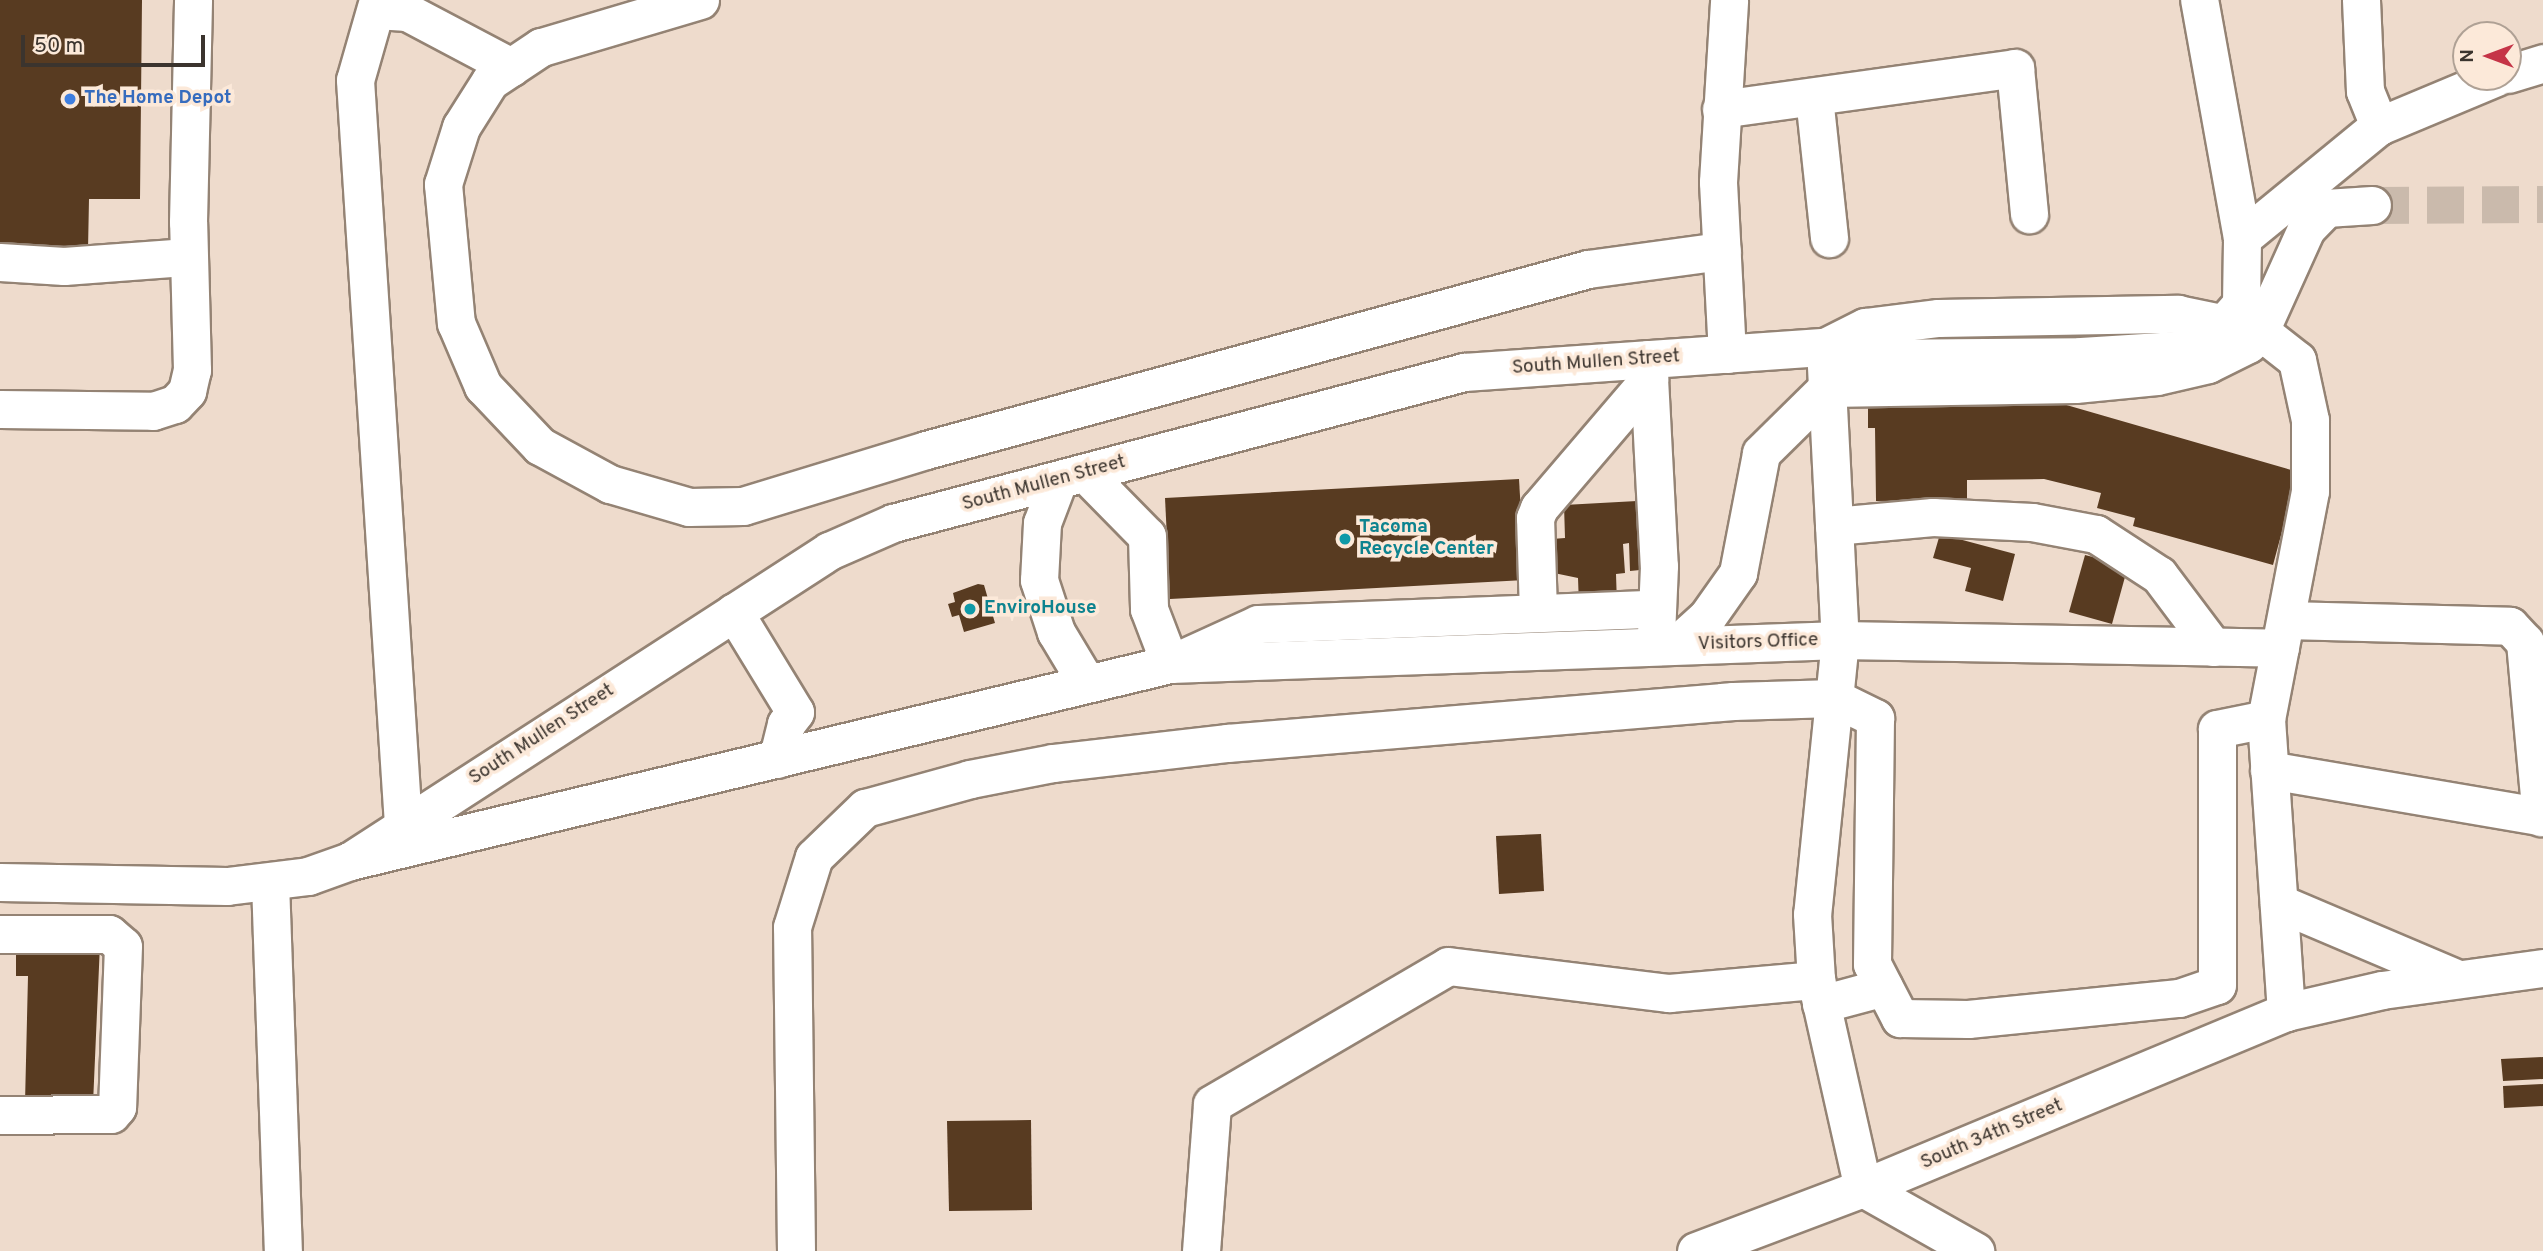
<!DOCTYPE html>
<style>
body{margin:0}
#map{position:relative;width:2543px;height:1251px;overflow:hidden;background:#eedbcc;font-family:Overpass,sans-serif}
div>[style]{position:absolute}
.building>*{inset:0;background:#583b21}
.minor-tunnel>*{height:37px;margin-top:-18.5px;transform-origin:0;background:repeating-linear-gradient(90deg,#cabaac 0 37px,transparent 0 55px)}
.roads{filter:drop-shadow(2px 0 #948374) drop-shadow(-2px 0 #948374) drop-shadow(0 2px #948374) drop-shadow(0 -2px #948374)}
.minor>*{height:37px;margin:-18.5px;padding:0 18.5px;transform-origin:18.5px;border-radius:18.5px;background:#fff}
.dots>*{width:19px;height:19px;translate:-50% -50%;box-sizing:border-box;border:4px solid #fce9d9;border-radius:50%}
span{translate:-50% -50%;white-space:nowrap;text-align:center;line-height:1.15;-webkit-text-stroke:7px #fce9d9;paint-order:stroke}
.shop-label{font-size:19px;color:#366cbe;font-weight:700}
.left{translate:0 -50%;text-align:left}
.street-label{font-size:19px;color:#3b342e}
.culture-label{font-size:19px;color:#0d838f;font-weight:700}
.north{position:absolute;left:2452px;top:21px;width:70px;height:70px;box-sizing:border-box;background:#fce9d9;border:2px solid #afa195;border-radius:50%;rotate:270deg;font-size:19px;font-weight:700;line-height:28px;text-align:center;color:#3b342e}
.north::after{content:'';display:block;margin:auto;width:24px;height:32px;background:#c53447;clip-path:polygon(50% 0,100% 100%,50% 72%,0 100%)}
.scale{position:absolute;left:21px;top:35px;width:184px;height:32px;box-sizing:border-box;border:4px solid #3b342e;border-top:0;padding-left:9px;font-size:21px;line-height:24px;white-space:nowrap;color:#3b342e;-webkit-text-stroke:5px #fce9d9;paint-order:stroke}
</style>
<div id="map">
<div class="building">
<i style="clip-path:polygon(0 0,142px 0,140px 199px,89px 199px,88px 250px,0 249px)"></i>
<i style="clip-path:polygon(1900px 401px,1900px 408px,2056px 402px,2298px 472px,2273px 565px,2133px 526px,2135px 518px,2097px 508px,2101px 493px,2044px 479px,1967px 480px,1967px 500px,1876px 501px,1875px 428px,1868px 428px,1868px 402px)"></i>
<i style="clip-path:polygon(1519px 479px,1525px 580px,1170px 599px,1165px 498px)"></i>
<i style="clip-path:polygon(1637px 501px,1640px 570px,1630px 571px,1629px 543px,1623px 544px,1625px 573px,1616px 574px,1617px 604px,1579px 606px,1578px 578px,1554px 573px,1552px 539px,1565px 538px,1564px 505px)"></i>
<i style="clip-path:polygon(1940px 534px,2015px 554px,2003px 601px,1965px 591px,1971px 568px,1933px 558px)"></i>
<i style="clip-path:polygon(2085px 555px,2128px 566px,2112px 624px,2069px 612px)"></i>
<i style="clip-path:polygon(978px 584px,984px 585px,995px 623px,964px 632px,959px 615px,952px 617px,948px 604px,955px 602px,953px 593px)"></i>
<i style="clip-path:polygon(1541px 834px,1544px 891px,1499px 894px,1496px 836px)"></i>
<i style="clip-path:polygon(16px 942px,100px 944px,93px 1104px,25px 1103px,28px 976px,16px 976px)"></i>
<i style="clip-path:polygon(2543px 1057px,2543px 1079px,2503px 1081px,2501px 1059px)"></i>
<i style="clip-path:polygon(2543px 1084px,2543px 1106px,2504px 1108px,2503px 1086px)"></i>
<i style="clip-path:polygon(1031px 1120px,1032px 1210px,949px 1211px,947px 1121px)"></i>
</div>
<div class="minor-tunnel">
<i style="left:2372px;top:205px;width:171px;rotate:-0.3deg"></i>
</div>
<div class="roads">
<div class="minor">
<i style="left:378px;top:0;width:83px;rotate:106deg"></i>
<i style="left:355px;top:80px;width:747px;rotate:86.31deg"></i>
<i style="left:700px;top:0;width:166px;rotate:163.5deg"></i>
<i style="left:541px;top:47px;width:61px;rotate:146.3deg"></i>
<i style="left:490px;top:81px;width:54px;rotate:122.2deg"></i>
<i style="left:461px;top:127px;width:60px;rotate:107.5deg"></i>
<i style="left:443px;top:184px;width:140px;rotate:84.7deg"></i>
<i style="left:456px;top:323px;width:69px;rotate:66.8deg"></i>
<i style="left:483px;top:386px;width:83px;rotate:46.5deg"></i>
<i style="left:540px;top:446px;width:80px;rotate:28.5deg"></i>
<i style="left:610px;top:484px;width:82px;rotate:16.2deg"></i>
<i style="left:689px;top:507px;width:54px;rotate:-1.1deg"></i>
<i style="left:743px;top:506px;width:191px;rotate:-17deg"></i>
<i style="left:926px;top:450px;width:686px;rotate:-15.29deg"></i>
<i style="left:1588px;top:269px;width:135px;rotate:-7.7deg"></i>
<i style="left:2361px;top:0;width:91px;rotate:87.5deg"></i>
<i style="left:2365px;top:91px;width:38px;rotate:68deg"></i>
<i style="left:376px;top:10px;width:31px;rotate:4deg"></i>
<i style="left:407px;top:12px;width:118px;rotate:27.9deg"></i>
<i style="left:2508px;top:74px;width:37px;rotate:-17deg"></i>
<i style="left:1814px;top:97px;width:142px;rotate:83.9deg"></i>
<i style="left:1721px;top:109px;width:297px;rotate:-7.9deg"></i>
<i style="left:2015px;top:68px;width:147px;rotate:84.5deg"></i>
<i style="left:2242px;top:238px;width:177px;rotate:-39.3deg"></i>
<i style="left:2379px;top:126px;width:127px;rotate:-22.7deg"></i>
<i style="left:0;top:262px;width:64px;rotate:3.6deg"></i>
<i style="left:64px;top:266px;width:124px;rotate:-4.2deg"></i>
<i style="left:1825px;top:347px;width:45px;rotate:-26.6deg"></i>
<i style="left:1865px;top:327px;width:74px;rotate:-7deg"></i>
<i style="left:1938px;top:318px;width:240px;rotate:-1deg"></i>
<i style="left:2178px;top:314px;width:84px;rotate:11.7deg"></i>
<i style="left:2260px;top:331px;width:47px;rotate:38.1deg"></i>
<i style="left:2297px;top:360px;width:61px;rotate:77.8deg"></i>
<i style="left:2310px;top:420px;width:71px;rotate:90deg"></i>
<i style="left:2310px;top:491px;width:232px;rotate:100.9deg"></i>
<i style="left:2266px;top:719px;width:294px;rotate:86.1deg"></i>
<i style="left:1825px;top:347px;width:293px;rotate:87.1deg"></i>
<i style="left:1840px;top:640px;width:275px;rotate:95.8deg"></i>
<i style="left:1812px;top:914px;width:66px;rotate:86.5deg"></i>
<i style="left:1816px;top:980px;width:213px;rotate:77.3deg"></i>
<i style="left:1863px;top:1188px;width:129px;rotate:29.4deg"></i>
<i style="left:1727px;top:354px;width:172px;rotate:-93deg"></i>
<i style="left:1718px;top:182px;width:182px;rotate:-86.5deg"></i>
<i style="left:1648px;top:359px;width:207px;rotate:87deg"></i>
<i style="left:1659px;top:566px;width:68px;rotate:92.5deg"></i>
<i style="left:1827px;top:388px;width:248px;rotate:-0.9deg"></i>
<i style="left:2075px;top:384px;width:82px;rotate:-5.6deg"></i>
<i style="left:2157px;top:376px;width:52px;rotate:-13.2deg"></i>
<i style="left:2208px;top:364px;width:45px;rotate:-26.6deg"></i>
<i style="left:2248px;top:344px;width:18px;rotate:-47deg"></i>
<i style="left:2260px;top:331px;width:112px;rotate:-65.7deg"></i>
<i style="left:2306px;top:229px;width:29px;rotate:-46deg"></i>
<i style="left:2326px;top:208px;width:46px;rotate:-3.7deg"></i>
<i style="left:0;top:409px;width:153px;rotate:0.7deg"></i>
<i style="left:153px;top:411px;width:23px;rotate:-18deg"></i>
<i style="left:175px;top:404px;width:18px;rotate:-47deg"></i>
<i style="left:187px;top:391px;width:22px;rotate:-77deg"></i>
<i style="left:192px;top:370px;width:148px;rotate:-91.5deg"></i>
<i style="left:188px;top:222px;width:222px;rotate:-88.7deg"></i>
<i style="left:1085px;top:473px;width:88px;rotate:45.5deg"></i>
<i style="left:1147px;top:536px;width:73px;rotate:88.4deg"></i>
<i style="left:1149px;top:609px;width:59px;rotate:69.1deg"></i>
<i style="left:1170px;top:664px;width:97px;rotate:-24.4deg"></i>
<i style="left:1258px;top:624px;width:396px;rotate:-2.2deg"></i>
<i style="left:1058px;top:481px;width:45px;rotate:110.9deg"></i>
<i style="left:1042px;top:523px;width:57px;rotate:93deg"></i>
<i style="left:1039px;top:580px;width:55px;rotate:71.9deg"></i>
<i style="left:1056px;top:632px;width:58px;rotate:59deg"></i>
<i style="left:1834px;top:526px;width:99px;rotate:-5.2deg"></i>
<i style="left:1933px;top:517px;width:99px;rotate:2.9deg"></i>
<i style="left:2032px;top:522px;width:65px;rotate:10.6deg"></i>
<i style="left:2096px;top:534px;width:75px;rotate:33.1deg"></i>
<i style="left:2159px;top:575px;width:90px;rotate:53.1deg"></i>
<i style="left:734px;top:612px;width:117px;rotate:58.6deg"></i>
<i style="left:795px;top:712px;width:15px;rotate:127deg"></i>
<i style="left:786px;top:724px;width:36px;rotate:104deg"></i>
<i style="left:1538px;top:612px;width:94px;rotate:-91.8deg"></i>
<i style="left:1535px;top:518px;width:11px;rotate:-68deg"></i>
<i style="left:1539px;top:508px;width:170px;rotate:-49.5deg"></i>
<i style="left:2286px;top:620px;width:224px;rotate:1.5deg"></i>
<i style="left:2510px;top:626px;width:22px;rotate:47deg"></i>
<i style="left:2525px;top:642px;width:176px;rotate:84.8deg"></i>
<i style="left:1676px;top:645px;width:42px;rotate:-42.1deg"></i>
<i style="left:1707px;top:617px;width:54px;rotate:-54.8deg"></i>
<i style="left:1738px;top:573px;width:122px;rotate:-79.1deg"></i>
<i style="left:1761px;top:453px;width:93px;rotate:-44.6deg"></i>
<i style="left:2269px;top:770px;width:278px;rotate:9.7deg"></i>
<i style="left:350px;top:861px;width:571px;rotate:-32.91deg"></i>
<i style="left:829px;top:551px;width:70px;rotate:-23.6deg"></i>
<i style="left:893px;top:523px;width:591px;rotate:-14.81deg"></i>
<i style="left:1464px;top:372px;width:362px;rotate:-4deg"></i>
<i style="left:1825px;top:347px;width:47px;rotate:13.4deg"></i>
<i style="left:1871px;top:358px;width:210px;rotate:-0.5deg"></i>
<i style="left:2081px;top:356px;width:96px;rotate:-3.6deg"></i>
<i style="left:2177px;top:350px;width:36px;rotate:-19deg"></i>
<i style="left:2211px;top:338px;width:45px;rotate:-48.6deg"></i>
<i style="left:2241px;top:304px;width:66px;rotate:-89.1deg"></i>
<i style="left:2242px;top:238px;width:242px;rotate:-100.2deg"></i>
<i style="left:0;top:882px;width:227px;rotate:1deg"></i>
<i style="left:227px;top:886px;width:82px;rotate:-7deg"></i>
<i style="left:308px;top:876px;width:45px;rotate:-19.7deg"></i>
<i style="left:350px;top:861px;width:843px;rotate:-13.51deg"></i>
<i style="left:1170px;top:664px;width:670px;rotate:-2.05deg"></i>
<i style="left:1840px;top:640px;width:440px;rotate:1deg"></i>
<i style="left:270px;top:882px;width:369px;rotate:88deg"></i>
<i style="left:2279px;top:903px;width:194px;rotate:23deg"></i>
<i style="left:0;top:934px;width:109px"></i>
<i style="left:109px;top:934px;width:18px;rotate:41deg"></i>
<i style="left:123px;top:946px;width:161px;rotate:92.1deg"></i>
<i style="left:117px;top:1107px;width:9px;rotate:131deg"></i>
<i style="left:111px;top:1114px;width:111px;rotate:179.5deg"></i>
<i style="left:1821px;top:1004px;width:65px;rotate:-15.1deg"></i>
<i style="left:796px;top:1251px;width:324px;rotate:-90.7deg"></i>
<i style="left:792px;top:927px;width:73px;rotate:-72.6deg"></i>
<i style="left:814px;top:857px;width:71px;rotate:-43.9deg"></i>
<i style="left:865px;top:808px;width:109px;rotate:-15.4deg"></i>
<i style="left:970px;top:779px;width:85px;rotate:-10.9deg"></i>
<i style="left:1053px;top:763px;width:175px;rotate:-6.6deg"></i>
<i style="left:1227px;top:743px;width:508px;rotate:-4.74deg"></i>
<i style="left:1733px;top:701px;width:101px;rotate:-1.7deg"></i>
<i style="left:1834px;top:698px;width:46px;rotate:26deg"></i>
<i style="left:1875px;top:718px;width:246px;rotate:90.7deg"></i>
<i style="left:1872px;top:964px;width:61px;rotate:62.6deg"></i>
<i style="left:1900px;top:1018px;width:68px;rotate:0.8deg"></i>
<i style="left:1968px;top:1019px;width:212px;rotate:-5.7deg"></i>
<i style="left:2179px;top:998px;width:40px;rotate:-18.9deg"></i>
<i style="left:2217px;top:985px;width:256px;rotate:-90deg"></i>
<i style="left:2217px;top:729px;width:50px;rotate:-11.5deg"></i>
<i style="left:1201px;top:1251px;width:147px;rotate:-85.7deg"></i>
<i style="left:1212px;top:1104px;width:273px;rotate:-30.3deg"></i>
<i style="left:1448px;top:966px;width:223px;rotate:7deg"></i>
<i style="left:1669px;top:993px;width:148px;rotate:-5.1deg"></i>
<i style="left:1696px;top:1251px;width:178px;rotate:-20.7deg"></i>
<i style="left:1863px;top:1188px;width:458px;rotate:-22.6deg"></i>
<i style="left:2286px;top:1012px;width:98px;rotate:-12.9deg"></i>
<i style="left:2382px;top:990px;width:162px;rotate:-7.8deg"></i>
</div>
</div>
<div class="dots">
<i style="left:70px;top:99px;background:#3f7fe0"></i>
<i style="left:1345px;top:539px;background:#0f9aa8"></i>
<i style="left:970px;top:609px;background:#0f9aa8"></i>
</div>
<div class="shop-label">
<span class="left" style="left:84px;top:99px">The Home Depot</span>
</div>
<div class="street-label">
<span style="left:1596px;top:363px;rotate:-4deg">South Mullen Street</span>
<span style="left:1044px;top:484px;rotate:-15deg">South Mullen Street</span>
<span style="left:1758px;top:643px;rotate:-2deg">Visitors Office</span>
<span style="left:542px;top:735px;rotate:-33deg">South Mullen Street</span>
<span style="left:1992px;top:1135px;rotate:-23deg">South 34th Street</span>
</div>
<div class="culture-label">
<span class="left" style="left:1359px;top:539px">Tacoma<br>Recycle Center</span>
<span class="left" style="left:984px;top:609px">EnviroHouse</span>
</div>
<div class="north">N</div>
<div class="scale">50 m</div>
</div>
